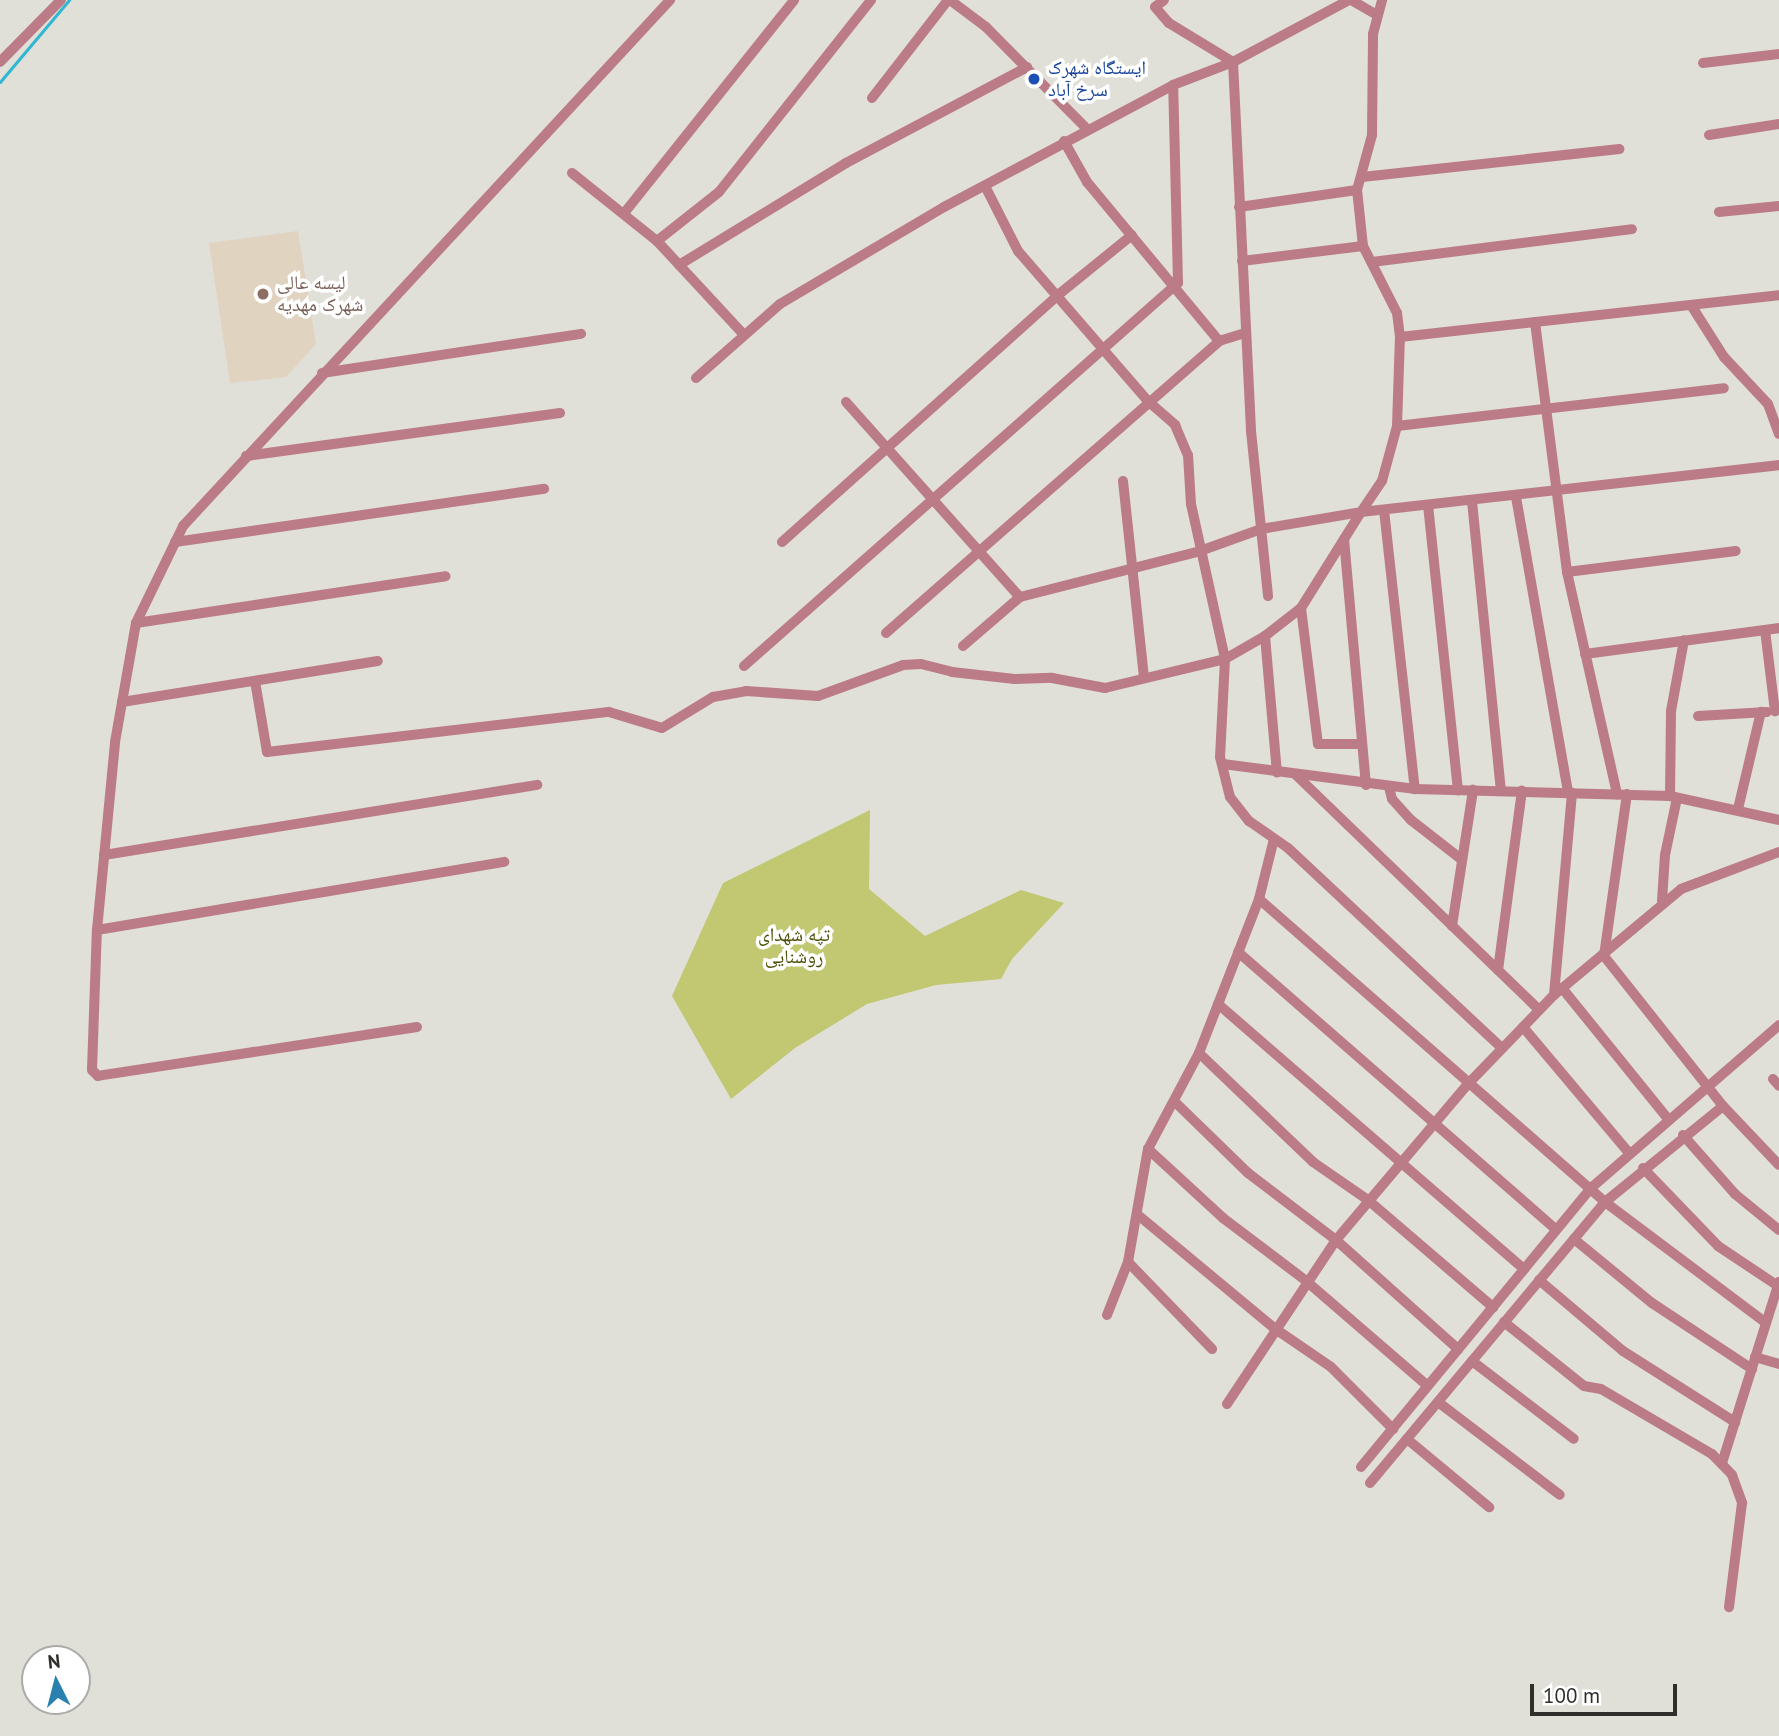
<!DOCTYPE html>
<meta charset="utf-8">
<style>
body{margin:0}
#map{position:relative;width:1779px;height:1736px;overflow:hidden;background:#e0dfd8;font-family:"PT Sans","Noto Naskh Arabic",sans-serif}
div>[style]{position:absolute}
.education>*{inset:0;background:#e0d3c0}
.green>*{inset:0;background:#c2c771}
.stream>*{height:2.5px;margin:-1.25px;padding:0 1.25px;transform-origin:1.25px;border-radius:1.25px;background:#30b8d2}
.street>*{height:10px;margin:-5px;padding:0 5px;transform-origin:5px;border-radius:5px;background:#bb7c88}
.dots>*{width:19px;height:19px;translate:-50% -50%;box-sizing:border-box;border:4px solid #fff;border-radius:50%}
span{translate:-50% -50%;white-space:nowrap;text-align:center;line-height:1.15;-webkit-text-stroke:7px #fff;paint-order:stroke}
.transit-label{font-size:19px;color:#164399}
.left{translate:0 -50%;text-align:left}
.education-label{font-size:19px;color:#785e54}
.park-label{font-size:19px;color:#4b4d03}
.north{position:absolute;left:21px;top:1645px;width:70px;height:70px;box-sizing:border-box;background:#fff;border:2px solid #ababaa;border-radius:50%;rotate:354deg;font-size:19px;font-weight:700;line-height:28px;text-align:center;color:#2e2e2b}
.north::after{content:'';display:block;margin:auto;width:24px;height:32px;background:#2a81b0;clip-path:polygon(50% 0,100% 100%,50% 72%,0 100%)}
.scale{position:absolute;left:1530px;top:1684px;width:147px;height:32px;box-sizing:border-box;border:4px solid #2e2e2b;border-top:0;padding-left:9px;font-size:21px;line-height:24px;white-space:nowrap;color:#2e2e2b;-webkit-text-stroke:5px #fff;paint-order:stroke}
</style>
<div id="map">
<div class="education">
<i style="clip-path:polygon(298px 231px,316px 344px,286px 377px,230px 383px,209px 243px)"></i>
</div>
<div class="green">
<i style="clip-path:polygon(870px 810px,869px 889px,925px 936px,1021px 890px,1064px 903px,1012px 959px,1001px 979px,936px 985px,867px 1004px,795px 1048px,731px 1099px,672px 996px,723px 883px)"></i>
</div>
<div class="stream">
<i style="left:0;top:82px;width:107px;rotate:-49.9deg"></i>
</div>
<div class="street">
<i style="left:950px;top:0;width:45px;rotate:36.9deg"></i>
<i style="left:986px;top:27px;width:145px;rotate:45.3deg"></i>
<i style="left:1164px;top:0;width:11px;rotate:142deg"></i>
<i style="left:1155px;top:7px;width:21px;rotate:49deg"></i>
<i style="left:1169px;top:23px;width:75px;rotate:31.4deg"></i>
<i style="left:1233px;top:62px;width:369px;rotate:87.2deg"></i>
<i style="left:1251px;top:431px;width:166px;rotate:84.1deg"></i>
<i style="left:1351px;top:0;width:28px;rotate:30deg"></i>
<i style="left:0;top:62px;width:87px;rotate:-45.5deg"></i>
<i style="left:1703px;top:63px;width:77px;rotate:-6.8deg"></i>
<i style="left:872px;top:98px;width:124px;rotate:-52.2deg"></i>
<i style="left:1709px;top:135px;width:71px;rotate:-8.9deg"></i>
<i style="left:1064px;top:141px;width:47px;rotate:60.7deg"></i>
<i style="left:1087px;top:182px;width:207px;rotate:50.3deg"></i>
<i style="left:572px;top:173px;width:109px;rotate:38.7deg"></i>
<i style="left:657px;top:241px;width:127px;rotate:47.2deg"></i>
<i style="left:1362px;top:177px;width:259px;rotate:-6.2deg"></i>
<i style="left:985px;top:186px;width:73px;rotate:63.1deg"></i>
<i style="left:1018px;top:251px;width:200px;rotate:49.1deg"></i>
<i style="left:1149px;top:402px;width:35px;rotate:41deg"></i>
<i style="left:1175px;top:425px;width:33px;rotate:67deg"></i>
<i style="left:1188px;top:455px;width:49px;rotate:86.5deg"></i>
<i style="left:1191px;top:504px;width:159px;rotate:77.6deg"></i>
<i style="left:1225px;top:659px;width:98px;rotate:92.9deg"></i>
<i style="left:1220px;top:757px;width:41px;rotate:76deg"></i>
<i style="left:1230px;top:797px;width:31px;rotate:52deg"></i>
<i style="left:1249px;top:821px;width:47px;rotate:34.7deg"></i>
<i style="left:1288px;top:848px;width:293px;rotate:43.1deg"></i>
<i style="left:1239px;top:207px;width:119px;rotate:-8.2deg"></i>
<i style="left:625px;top:212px;width:271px;rotate:-51.4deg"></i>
<i style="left:1719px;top:212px;width:60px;rotate:-5.7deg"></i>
<i style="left:657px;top:241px;width:79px;rotate:-38.3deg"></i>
<i style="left:719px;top:192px;width:245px;rotate:-51.6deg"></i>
<i style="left:1242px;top:261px;width:122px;rotate:-7.1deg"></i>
<i style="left:1372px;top:262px;width:262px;rotate:-7.2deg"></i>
<i style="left:679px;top:265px;width:196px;rotate:-31.4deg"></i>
<i style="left:846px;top:163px;width:205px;rotate:-27.9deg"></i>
<i style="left:1691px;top:305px;width:62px;rotate:57.6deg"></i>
<i style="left:1724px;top:357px;width:64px;rotate:46.9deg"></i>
<i style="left:1768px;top:404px;width:32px;rotate:70deg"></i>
<i style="left:1535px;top:322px;width:252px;rotate:82.7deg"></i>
<i style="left:1567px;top:572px;width:228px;rotate:77.3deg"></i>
<i style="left:1400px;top:337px;width:381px;rotate:-6.3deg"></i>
<i style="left:322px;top:373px;width:262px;rotate:-8.6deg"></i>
<i style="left:696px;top:378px;width:112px;rotate:-41.4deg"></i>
<i style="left:780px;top:304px;width:191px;rotate:-30.6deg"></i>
<i style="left:944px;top:207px;width:259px;rotate:-28deg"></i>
<i style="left:1173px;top:85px;width:64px;rotate:-21deg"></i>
<i style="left:1233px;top:62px;width:132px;rotate:-28.1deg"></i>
<i style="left:846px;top:402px;width:261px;rotate:48.3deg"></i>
<i style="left:1397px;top:426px;width:329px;rotate:-6.6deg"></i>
<i style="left:246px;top:456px;width:317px;rotate:-7.8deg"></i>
<i style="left:1123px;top:481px;width:198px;rotate:83.9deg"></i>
<i style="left:1516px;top:497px;width:301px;rotate:80deg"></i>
<i style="left:1472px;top:501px;width:291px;rotate:84.3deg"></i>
<i style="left:1428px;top:505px;width:287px;rotate:84deg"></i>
<i style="left:1384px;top:510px;width:281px;rotate:83.7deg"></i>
<i style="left:1344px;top:539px;width:247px;rotate:84.9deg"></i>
<i style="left:175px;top:542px;width:373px;rotate:-8.2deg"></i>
<i style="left:782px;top:542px;width:370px;rotate:-41.8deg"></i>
<i style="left:1058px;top:295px;width:95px;rotate:-39deg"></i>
<i style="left:1567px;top:572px;width:170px;rotate:-7.1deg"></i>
<i style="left:1301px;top:608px;width:137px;rotate:82.9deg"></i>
<i style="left:1318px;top:744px;width:44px"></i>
<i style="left:136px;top:623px;width:313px;rotate:-8.6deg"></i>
<i style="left:1765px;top:630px;width:82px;rotate:83deg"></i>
<i style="left:886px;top:633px;width:443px;rotate:-41.2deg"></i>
<i style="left:1219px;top:341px;width:28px;rotate:-17deg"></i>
<i style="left:1265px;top:636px;width:137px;rotate:85deg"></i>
<i style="left:963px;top:646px;width:75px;rotate:-40.7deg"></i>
<i style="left:1020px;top:597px;width:186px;rotate:-14.3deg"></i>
<i style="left:1200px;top:551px;width:65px;rotate:-19.8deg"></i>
<i style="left:1261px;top:529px;width:101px;rotate:-9.6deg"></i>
<i style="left:1361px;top:512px;width:37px;rotate:-56deg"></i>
<i style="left:1382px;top:481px;width:57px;rotate:-74.7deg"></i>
<i style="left:1397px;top:426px;width:89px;rotate:-88.1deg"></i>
<i style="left:1400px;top:337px;width:24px;rotate:-97deg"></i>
<i style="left:1397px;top:313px;width:75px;rotate:-116.9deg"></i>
<i style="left:1363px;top:246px;width:56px;rotate:-96.1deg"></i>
<i style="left:1357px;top:190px;width:57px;rotate:-74.7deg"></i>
<i style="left:1372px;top:135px;width:101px;rotate:-89.4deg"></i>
<i style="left:1373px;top:34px;width:35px;rotate:-75deg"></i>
<i style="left:1585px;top:654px;width:196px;rotate:-7.6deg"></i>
<i style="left:744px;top:666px;width:579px;rotate:-41.43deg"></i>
<i style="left:1178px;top:283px;width:198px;rotate:-91.4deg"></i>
<i style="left:255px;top:681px;width:72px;rotate:80.4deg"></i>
<i style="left:267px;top:752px;width:344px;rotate:-6.7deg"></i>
<i style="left:609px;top:712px;width:55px;rotate:16.8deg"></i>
<i style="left:662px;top:728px;width:60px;rotate:-31.3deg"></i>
<i style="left:713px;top:697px;width:34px;rotate:-10deg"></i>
<i style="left:746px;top:691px;width:72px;rotate:4deg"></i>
<i style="left:818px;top:696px;width:90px;rotate:-20deg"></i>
<i style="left:903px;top:665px;width:18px;rotate:-3deg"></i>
<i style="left:921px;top:664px;width:32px;rotate:14deg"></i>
<i style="left:952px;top:672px;width:63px;rotate:6.3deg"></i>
<i style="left:1015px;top:679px;width:37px;rotate:-2deg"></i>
<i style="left:1052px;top:678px;width:54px;rotate:10.7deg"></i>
<i style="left:1105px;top:688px;width:123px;rotate:-13.6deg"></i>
<i style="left:1225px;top:659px;width:46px;rotate:-29.9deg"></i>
<i style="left:1265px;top:636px;width:46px;rotate:-37.9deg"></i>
<i style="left:1301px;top:608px;width:113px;rotate:-58deg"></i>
<i style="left:1361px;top:512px;width:421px;rotate:-6.4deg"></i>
<i style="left:122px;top:702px;width:259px;rotate:-9.1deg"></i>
<i style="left:1698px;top:716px;width:69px;rotate:-3.3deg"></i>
<i style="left:1223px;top:764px;width:194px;rotate:7.4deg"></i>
<i style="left:1415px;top:789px;width:255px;rotate:1.6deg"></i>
<i style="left:1670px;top:796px;width:112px;rotate:12.4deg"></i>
<i style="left:1296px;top:775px;width:338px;rotate:44deg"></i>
<i style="left:1389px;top:787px;width:12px;rotate:76deg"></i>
<i style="left:1392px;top:799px;width:28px;rotate:48deg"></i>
<i style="left:1411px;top:820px;width:63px;rotate:38deg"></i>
<i style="left:1627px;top:794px;width:164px;rotate:98.1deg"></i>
<i style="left:1604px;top:956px;width:191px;rotate:51.6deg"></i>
<i style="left:1723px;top:1106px;width:81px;rotate:46.5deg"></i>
<i style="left:1670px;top:796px;width:85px;rotate:-89.3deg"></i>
<i style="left:1671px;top:711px;width:72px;rotate:-79.6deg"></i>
<i style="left:1738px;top:809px;width:100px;rotate:-76.7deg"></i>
<i style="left:104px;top:855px;width:439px;rotate:-9.2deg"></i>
<i style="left:1259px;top:899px;width:460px;rotate:41.2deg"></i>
<i style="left:1605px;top:1202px;width:201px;rotate:36.9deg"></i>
<i style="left:1662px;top:901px;width:46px;rotate:-86.3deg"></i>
<i style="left:1665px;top:855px;width:58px;rotate:-78.1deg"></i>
<i style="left:1452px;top:926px;width:138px;rotate:-81.2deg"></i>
<i style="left:97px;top:930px;width:413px;rotate:-9.5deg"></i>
<i style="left:1238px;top:952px;width:422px;rotate:41.1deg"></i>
<i style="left:1498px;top:970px;width:181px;rotate:-82.4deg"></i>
<i style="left:1562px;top:988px;width:170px;rotate:51deg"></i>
<i style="left:1554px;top:995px;width:203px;rotate:-84.9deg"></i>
<i style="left:1218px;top:1004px;width:405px;rotate:40.9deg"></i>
<i style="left:417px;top:1027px;width:323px;rotate:171.3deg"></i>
<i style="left:98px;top:1076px;width:8px;rotate:-135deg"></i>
<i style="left:92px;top:1070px;width:140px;rotate:-88deg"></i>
<i style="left:97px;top:930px;width:189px;rotate:-84.5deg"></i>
<i style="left:115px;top:742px;width:121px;rotate:-80deg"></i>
<i style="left:136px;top:623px;width:108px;rotate:-64.1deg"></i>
<i style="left:183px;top:526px;width:717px;rotate:-47.2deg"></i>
<i style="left:1523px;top:1027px;width:165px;rotate:49.9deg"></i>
<i style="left:1199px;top:1053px;width:158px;rotate:43.7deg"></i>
<i style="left:1313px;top:1162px;width:67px;rotate:34.6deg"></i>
<i style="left:1368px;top:1200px;width:165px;rotate:40.6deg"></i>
<i style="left:1773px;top:1079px;width:9px;rotate:49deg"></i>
<i style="left:1175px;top:1102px;width:102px;rotate:44.2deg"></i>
<i style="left:1248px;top:1173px;width:111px;rotate:37.3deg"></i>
<i style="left:1336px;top:1240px;width:164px;rotate:41.8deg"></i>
<i style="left:1683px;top:1135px;width:79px;rotate:48.6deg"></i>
<i style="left:1735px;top:1194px;width:57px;rotate:39.3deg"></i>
<i style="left:1148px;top:1149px;width:102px;rotate:42.6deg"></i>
<i style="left:1223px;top:1218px;width:103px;rotate:37.1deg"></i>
<i style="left:1305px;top:1280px;width:162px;rotate:40.8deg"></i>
<i style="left:1643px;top:1168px;width:108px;rotate:46.1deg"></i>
<i style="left:1718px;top:1246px;width:72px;rotate:33.7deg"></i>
<i style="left:1138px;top:1215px;width:177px;rotate:39.7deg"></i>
<i style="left:1274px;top:1328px;width:69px;rotate:34.4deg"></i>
<i style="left:1331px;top:1367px;width:88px;rotate:45deg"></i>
<i style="left:1574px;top:1239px;width:101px;rotate:39.4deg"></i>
<i style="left:1652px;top:1303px;width:120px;rotate:33.4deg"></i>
<i style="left:1128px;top:1262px;width:121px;rotate:46deg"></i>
<i style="left:1539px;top:1280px;width:110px;rotate:40.2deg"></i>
<i style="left:1623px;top:1351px;width:133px;rotate:32.4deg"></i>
<i style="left:1107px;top:1315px;width:57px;rotate:-68.4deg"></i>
<i style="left:1128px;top:1262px;width:115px;rotate:-80deg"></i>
<i style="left:1148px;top:1149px;width:109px;rotate:-62deg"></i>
<i style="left:1199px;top:1053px;width:165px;rotate:-68.7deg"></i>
<i style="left:1259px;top:899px;width:62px;rotate:-76deg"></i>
<i style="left:1504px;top:1322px;width:102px;rotate:38.7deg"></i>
<i style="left:1584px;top:1386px;width:17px;rotate:10deg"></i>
<i style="left:1601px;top:1389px;width:129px;rotate:30.4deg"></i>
<i style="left:1712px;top:1454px;width:29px;rotate:46deg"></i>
<i style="left:1732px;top:1475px;width:30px;rotate:70deg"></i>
<i style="left:1742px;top:1503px;width:105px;rotate:97.1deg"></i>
<i style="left:1755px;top:1357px;width:25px;rotate:16deg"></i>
<i style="left:1472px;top:1361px;width:128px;rotate:37.4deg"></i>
<i style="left:1438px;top:1402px;width:153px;rotate:37.3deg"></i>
<i style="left:1227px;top:1404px;width:197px;rotate:-56.4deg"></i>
<i style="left:1336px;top:1240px;width:203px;rotate:-49.8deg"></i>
<i style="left:1467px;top:1085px;width:125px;rotate:-46deg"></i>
<i style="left:1554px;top:995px;width:165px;rotate:-39.8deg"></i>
<i style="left:1681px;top:889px;width:105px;rotate:-20.7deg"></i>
<i style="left:1407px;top:1439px;width:107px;rotate:39.7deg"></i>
<i style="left:1722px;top:1463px;width:190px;rotate:-72.5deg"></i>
<i style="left:1361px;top:1467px;width:362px;rotate:-50.5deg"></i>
<i style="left:1591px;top:1188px;width:249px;rotate:-40.9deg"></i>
<i style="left:1370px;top:1483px;width:366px;rotate:-50.1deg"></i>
<i style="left:1605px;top:1202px;width:152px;rotate:-39.1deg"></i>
</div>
<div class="dots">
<i style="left:1034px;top:79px;background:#1a4fb4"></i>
<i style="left:263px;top:294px;background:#8d6e63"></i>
</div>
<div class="transit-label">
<span class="left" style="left:1048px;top:79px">ایستگاه شهرک<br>سرخ آباد</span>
</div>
<div class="education-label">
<span class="left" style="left:277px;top:294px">لیسه عالی<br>شهرک مهدیه</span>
</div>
<div class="park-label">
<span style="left:794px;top:946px">تپه شهدای<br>روشنایی</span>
</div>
<div class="north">N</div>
<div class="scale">100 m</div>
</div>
